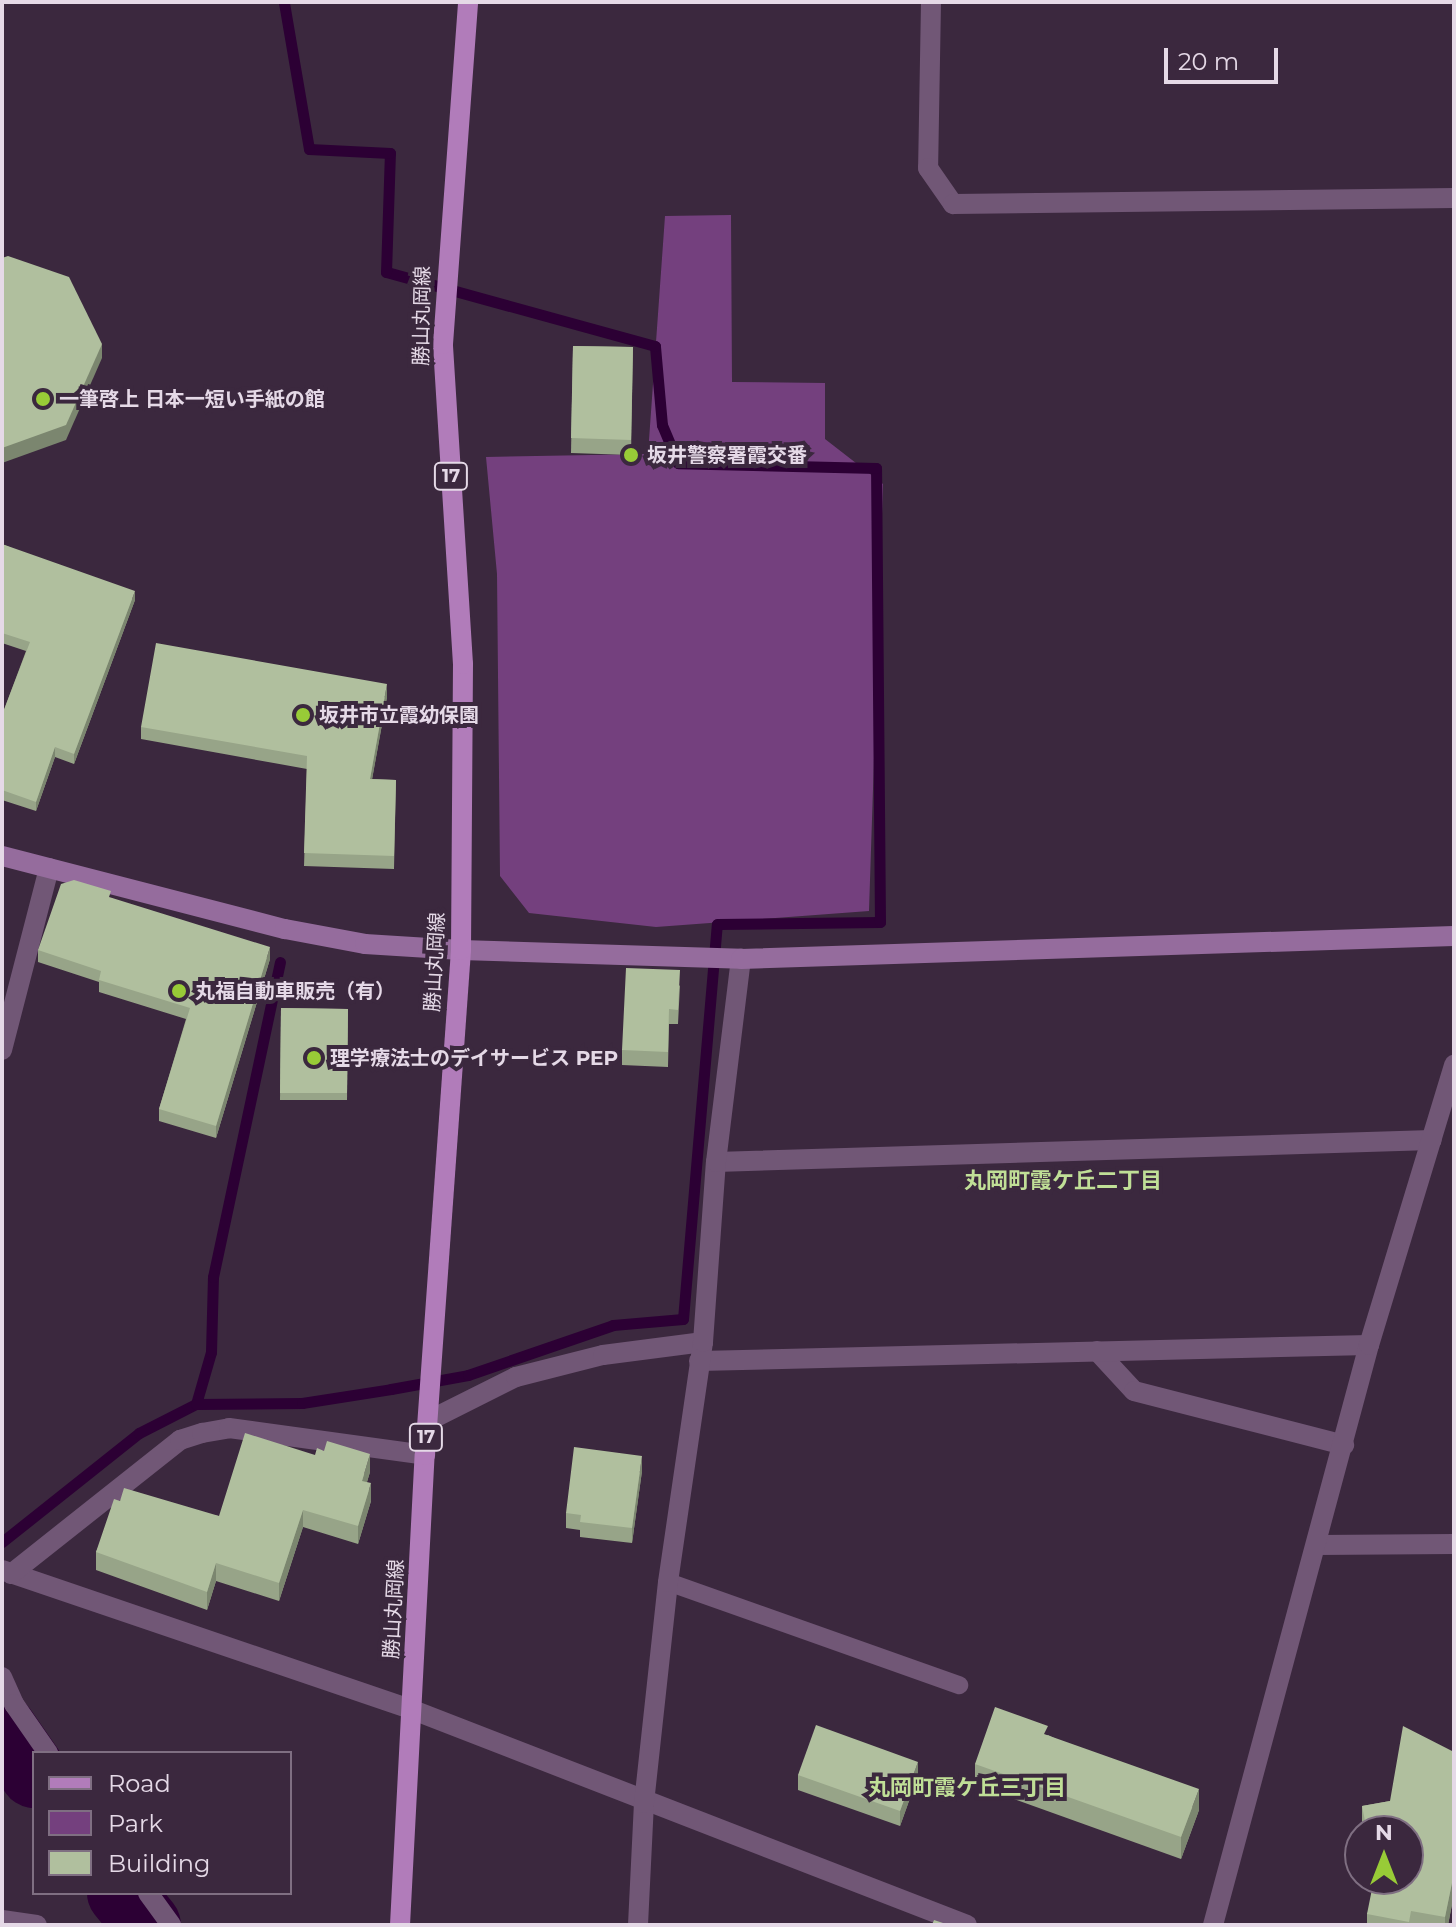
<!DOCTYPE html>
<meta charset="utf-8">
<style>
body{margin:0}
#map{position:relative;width:1456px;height:1927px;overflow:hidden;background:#3b283e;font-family:Montserrat,"Noto Sans JP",sans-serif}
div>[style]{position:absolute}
.green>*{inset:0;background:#74407e}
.stream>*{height:11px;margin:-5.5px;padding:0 5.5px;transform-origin:5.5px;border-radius:5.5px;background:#2c0034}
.river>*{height:68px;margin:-34px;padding:0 34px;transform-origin:34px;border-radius:34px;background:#2c0034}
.lane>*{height:18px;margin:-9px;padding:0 9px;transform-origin:9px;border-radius:9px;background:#715776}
.street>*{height:20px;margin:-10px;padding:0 10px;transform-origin:10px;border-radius:10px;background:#715776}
.secondary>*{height:20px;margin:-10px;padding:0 10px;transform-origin:10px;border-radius:10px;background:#956c9d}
.primary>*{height:20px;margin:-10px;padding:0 10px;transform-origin:10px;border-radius:10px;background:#b17cba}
.wall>*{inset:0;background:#97a488}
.shaded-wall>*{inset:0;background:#7b866f}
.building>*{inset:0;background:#b0bf9e}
.dots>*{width:22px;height:22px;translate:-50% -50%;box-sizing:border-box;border:4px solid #3b283e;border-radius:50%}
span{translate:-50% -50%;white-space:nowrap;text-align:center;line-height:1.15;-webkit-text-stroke:8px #3b283e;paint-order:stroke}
.shield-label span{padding:2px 6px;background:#3b283e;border:2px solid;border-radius:6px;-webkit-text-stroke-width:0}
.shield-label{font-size:18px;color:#e5d9e7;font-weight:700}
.street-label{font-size:20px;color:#e5d9e7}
.poi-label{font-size:20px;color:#e5d9e7;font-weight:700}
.left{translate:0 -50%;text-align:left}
.neighbourhood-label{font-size:22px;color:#c0df97;font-weight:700}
.frame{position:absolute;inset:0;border:4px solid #e5d9e7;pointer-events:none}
.legend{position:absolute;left:32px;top:1751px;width:260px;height:144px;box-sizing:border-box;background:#3b283e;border:2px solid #7f6f82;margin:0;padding:10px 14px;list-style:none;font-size:24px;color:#e5d9e7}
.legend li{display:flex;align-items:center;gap:16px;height:40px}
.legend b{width:40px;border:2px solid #7f6f82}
.north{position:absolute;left:1344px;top:1815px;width:80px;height:80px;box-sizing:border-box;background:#3b283e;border:2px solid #7f6f82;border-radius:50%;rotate:0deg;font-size:22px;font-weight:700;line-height:32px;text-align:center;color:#e5d9e7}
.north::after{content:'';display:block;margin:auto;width:28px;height:36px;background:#98cb37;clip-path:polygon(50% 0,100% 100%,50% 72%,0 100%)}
.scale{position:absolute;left:1164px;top:48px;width:114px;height:36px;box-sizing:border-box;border:4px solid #e5d9e7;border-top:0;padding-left:10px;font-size:24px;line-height:28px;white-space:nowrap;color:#e5d9e7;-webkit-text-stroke:6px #3b283e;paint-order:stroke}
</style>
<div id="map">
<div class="green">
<i style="clip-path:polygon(731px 215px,732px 382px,825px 383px,825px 439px,883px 484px,869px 911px,656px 927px,529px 913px,500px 876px,497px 574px,486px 457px,648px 454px,665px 216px)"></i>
</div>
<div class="stream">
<i style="left:196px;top:1404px;width:54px;rotate:-73.9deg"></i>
<i style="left:211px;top:1352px;width:75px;rotate:-88.5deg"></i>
<i style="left:213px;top:1277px;width:322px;rotate:-78deg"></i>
<i style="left:2px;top:1542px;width:175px;rotate:-38.5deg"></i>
<i style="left:139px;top:1433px;width:64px;rotate:-27deg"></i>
<i style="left:196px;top:1404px;width:106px;rotate:-0.5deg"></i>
<i style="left:302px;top:1403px;width:90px;rotate:-8.9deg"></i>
<i style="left:391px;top:1389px;width:78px;rotate:-10.3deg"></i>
<i style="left:468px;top:1375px;width:153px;rotate:-19deg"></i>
<i style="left:613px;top:1325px;width:70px;rotate:-4.9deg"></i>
<i style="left:683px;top:1319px;width:396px;rotate:-85.1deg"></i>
<i style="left:717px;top:924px;width:163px;rotate:-0.7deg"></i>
<i style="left:880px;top:922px;width:454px;rotate:-90.5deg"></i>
<i style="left:876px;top:468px;width:198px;rotate:-178.6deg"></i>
<i style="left:678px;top:463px;width:41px;rotate:-112.8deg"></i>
<i style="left:662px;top:425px;width:79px;rotate:-95.1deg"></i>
<i style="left:655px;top:346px;width:279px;rotate:-164.6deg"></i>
<i style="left:386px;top:272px;width:119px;rotate:-88.1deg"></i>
<i style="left:390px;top:153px;width:81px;rotate:-177.2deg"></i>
<i style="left:309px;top:149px;width:149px;rotate:-99.7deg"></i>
</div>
<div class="river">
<i style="left:2px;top:1728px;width:56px;rotate:55.2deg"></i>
<i style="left:121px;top:1893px;width:41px;rotate:50.9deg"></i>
</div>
<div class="lane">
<i style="left:668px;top:1582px;width:309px;rotate:19.5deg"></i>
</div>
<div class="street">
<i style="left:931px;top:2px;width:166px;rotate:91deg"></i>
<i style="left:928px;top:168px;width:44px;rotate:55.2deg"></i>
<i style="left:953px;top:204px;width:501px;rotate:-0.69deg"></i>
<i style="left:2px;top:1050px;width:188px;rotate:-75.5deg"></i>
<i style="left:716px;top:1162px;width:716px;rotate:-1.76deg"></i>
<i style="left:1097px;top:1351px;width:54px;rotate:47.2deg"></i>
<i style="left:1134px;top:1391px;width:217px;rotate:14.4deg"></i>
<i style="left:699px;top:1361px;width:670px;rotate:-1.37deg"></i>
<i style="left:428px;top:1421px;width:98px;rotate:-26.6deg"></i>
<i style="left:516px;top:1377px;width:90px;rotate:-14.2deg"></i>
<i style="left:603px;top:1355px;width:101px;rotate:-7.4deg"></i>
<i style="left:1318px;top:1545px;width:136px;rotate:-0.4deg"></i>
<i style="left:2px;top:1570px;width:434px;rotate:18.8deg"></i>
<i style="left:413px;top:1710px;width:594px;rotate:21.21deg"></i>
<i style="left:11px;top:1574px;width:216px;rotate:-38.4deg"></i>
<i style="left:180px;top:1440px;width:23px;rotate:-18deg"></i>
<i style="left:202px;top:1433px;width:27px;rotate:-10deg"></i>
<i style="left:229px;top:1428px;width:198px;rotate:7.8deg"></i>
<i style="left:2px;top:1677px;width:30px;rotate:66deg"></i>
<i style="left:14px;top:1704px;width:60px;rotate:55.2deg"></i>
<i style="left:148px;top:1893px;width:39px;rotate:54deg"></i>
<i style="left:2px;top:1920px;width:35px;rotate:8deg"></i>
<i style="left:638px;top:1925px;width:122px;rotate:-87.2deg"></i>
<i style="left:644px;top:1803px;width:222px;rotate:-83.8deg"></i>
<i style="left:668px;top:1582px;width:243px;rotate:-81.7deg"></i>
<i style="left:703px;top:1342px;width:180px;rotate:-85.9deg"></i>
<i style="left:716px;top:1162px;width:205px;rotate:-83deg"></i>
<i style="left:1213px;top:1925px;width:601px;rotate:-74.95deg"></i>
<i style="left:1369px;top:1345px;width:293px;rotate:-73.1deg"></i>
</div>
<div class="secondary">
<i style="left:2px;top:856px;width:292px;rotate:14.5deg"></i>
<i style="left:285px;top:929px;width:81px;rotate:10.6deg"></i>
<i style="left:365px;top:944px;width:96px;rotate:3.6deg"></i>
<i style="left:461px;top:950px;width:280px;rotate:1.8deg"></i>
<i style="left:741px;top:959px;width:713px;rotate:-1.85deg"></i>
</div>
<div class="primary">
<i style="left:400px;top:1925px;width:471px;rotate:-87deg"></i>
<i style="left:425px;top:1455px;width:506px;rotate:-85.92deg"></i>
<i style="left:461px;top:950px;width:286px;rotate:-89.6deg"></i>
<i style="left:463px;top:664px;width:321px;rotate:-93.6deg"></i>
<i style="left:443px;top:344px;width:343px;rotate:-85.8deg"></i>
</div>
<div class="wall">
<i style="clip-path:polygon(573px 346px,633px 347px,631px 455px,571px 453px)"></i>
<i style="clip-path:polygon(2px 544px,135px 600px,74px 764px,55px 757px,36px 811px,2px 800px,2px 715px,26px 651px,2px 643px)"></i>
<i style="clip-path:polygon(387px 697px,372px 779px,396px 780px,394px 869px,304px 866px,307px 769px,141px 739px,141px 727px)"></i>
<i style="clip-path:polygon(111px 898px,270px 959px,216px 1138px,159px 1121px,159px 1109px,186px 1019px,99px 992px,99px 982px,38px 962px,38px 950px)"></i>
<i style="clip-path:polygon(680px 985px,678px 1024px,669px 1024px,668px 1067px,622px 1065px,622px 1050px)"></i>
<i style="clip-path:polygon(281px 1008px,348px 1009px,347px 1100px,280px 1100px)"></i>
<i style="clip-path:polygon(642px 1471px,632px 1543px,580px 1537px,580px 1530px,566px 1528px,566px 1513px)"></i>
<i style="clip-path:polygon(370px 1472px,367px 1482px,371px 1501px,358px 1544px,303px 1527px,279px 1601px,216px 1581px,207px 1610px,96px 1570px,96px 1552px,120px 1501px,219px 1516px)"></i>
<i style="clip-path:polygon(1048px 1735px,1199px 1810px,1181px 1859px,975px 1785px,975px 1764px)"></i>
<i style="clip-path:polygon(1454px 1752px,1454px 1894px,1448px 1925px,1367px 1925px,1367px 1914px,1408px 1831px,1362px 1831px,1362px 1806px,1390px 1801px)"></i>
<i style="clip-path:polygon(798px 1775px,918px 1776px,900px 1826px,798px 1790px)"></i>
</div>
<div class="shaded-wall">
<i style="clip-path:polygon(102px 344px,102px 358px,66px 440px,2px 463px,2px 448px)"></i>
<i style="clip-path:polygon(135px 591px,135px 600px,74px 764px,74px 754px)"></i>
<i style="clip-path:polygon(387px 684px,387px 697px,370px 791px,370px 779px)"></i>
<i style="clip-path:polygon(55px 747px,55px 757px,36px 811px,36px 802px)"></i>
<i style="clip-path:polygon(270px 947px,270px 959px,216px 1138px,216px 1126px)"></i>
<i style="clip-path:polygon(370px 1454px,370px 1472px,362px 1498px,362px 1481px)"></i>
<i style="clip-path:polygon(642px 1456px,642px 1471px,632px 1543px,632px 1528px)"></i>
<i style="clip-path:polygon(371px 1483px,371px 1501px,358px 1544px,358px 1526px)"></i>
<i style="clip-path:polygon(303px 1510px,303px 1527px,279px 1601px,279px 1583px)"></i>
<i style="clip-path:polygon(216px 1563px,216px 1581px,207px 1610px,207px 1592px)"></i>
<i style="clip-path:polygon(918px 1762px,918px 1776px,900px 1826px,900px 1811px)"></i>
<i style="clip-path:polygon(1199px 1789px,1199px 1810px,1181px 1859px,1181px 1837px)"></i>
<i style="clip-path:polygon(1454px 1873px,1454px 1894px,1448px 1925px,1445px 1925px,1445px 1917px)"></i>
</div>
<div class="building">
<i style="clip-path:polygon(8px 256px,69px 277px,102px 344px,66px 425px,2px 448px,2px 258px)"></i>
<i style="clip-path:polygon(573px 346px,633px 347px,631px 440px,571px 438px)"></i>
<i style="clip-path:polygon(2px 544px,135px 591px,74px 754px,55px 747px,36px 802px,2px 790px,2px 715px,30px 642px,2px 633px)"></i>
<i style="clip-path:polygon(156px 643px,387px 684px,370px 779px,396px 780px,394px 856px,304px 853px,307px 756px,141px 727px)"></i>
<i style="clip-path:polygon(74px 880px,111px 891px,109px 897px,270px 947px,216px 1126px,159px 1109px,190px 1008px,99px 980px,101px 971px,38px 950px,61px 884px)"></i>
<i style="clip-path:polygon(626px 968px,680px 970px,678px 1010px,669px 1009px,668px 1052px,622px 1050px)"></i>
<i style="clip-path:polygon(281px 1008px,348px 1009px,347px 1093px,280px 1093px)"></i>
<i style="clip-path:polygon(245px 1433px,315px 1455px,317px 1448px,324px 1451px,327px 1441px,370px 1454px,362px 1481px,371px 1483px,358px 1526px,303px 1510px,279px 1583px,216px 1563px,207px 1592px,96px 1552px,114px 1499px,120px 1501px,124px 1488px,219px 1516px)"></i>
<i style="clip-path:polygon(574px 1447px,642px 1456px,632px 1528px,580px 1522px,581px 1515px,566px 1513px)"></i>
<i style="clip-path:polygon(995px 1707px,1048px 1726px,1044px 1734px,1199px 1789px,1181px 1837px,975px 1764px)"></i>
<i style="clip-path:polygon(816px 1725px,918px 1762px,900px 1811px,798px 1775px)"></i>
<i style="clip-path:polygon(1403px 1726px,1454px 1752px,1454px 1873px,1445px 1917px,1411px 1911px,1409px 1922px,1367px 1914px,1374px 1879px,1408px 1879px,1408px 1831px,1367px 1831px,1362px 1806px,1390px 1801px)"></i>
<i style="clip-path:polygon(934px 1920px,949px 1925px,932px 1925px)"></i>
</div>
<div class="dots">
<i style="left:43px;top:399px;background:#98cb37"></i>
<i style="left:631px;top:455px;background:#98cb37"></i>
<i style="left:303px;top:715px;background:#98cb37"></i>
<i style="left:179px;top:991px;background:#98cb37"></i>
<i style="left:314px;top:1058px;background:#98cb37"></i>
</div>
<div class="shield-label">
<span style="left:451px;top:476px">17</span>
<span style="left:426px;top:1437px">17</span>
</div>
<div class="street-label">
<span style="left:422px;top:316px;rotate:-89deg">勝山丸岡線</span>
<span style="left:435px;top:962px;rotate:-87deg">勝山丸岡線</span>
<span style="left:394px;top:1609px;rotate:-87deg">勝山丸岡線</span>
</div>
<div class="poi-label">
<span class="left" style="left:59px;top:399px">一筆啓上 日本一短い手紙の館</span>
<span class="left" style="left:647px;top:455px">坂井警察署霞交番</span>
<span class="left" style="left:319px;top:715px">坂井市立霞幼保園</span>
<span class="left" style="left:195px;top:991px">丸福自動車販売（有）</span>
<span class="left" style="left:330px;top:1058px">理学療法士のデイサービス PEP</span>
</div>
<div class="neighbourhood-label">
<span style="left:1063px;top:1181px">丸岡町霞ケ丘二丁目</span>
<span style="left:967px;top:1788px">丸岡町霞ケ丘三丁目</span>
</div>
<div class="frame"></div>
<ul class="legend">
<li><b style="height:10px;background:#b17cba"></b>Road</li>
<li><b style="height:22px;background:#74407e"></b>Park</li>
<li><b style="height:22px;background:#b0bf9e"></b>Building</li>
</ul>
<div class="north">N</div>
<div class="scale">20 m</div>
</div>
